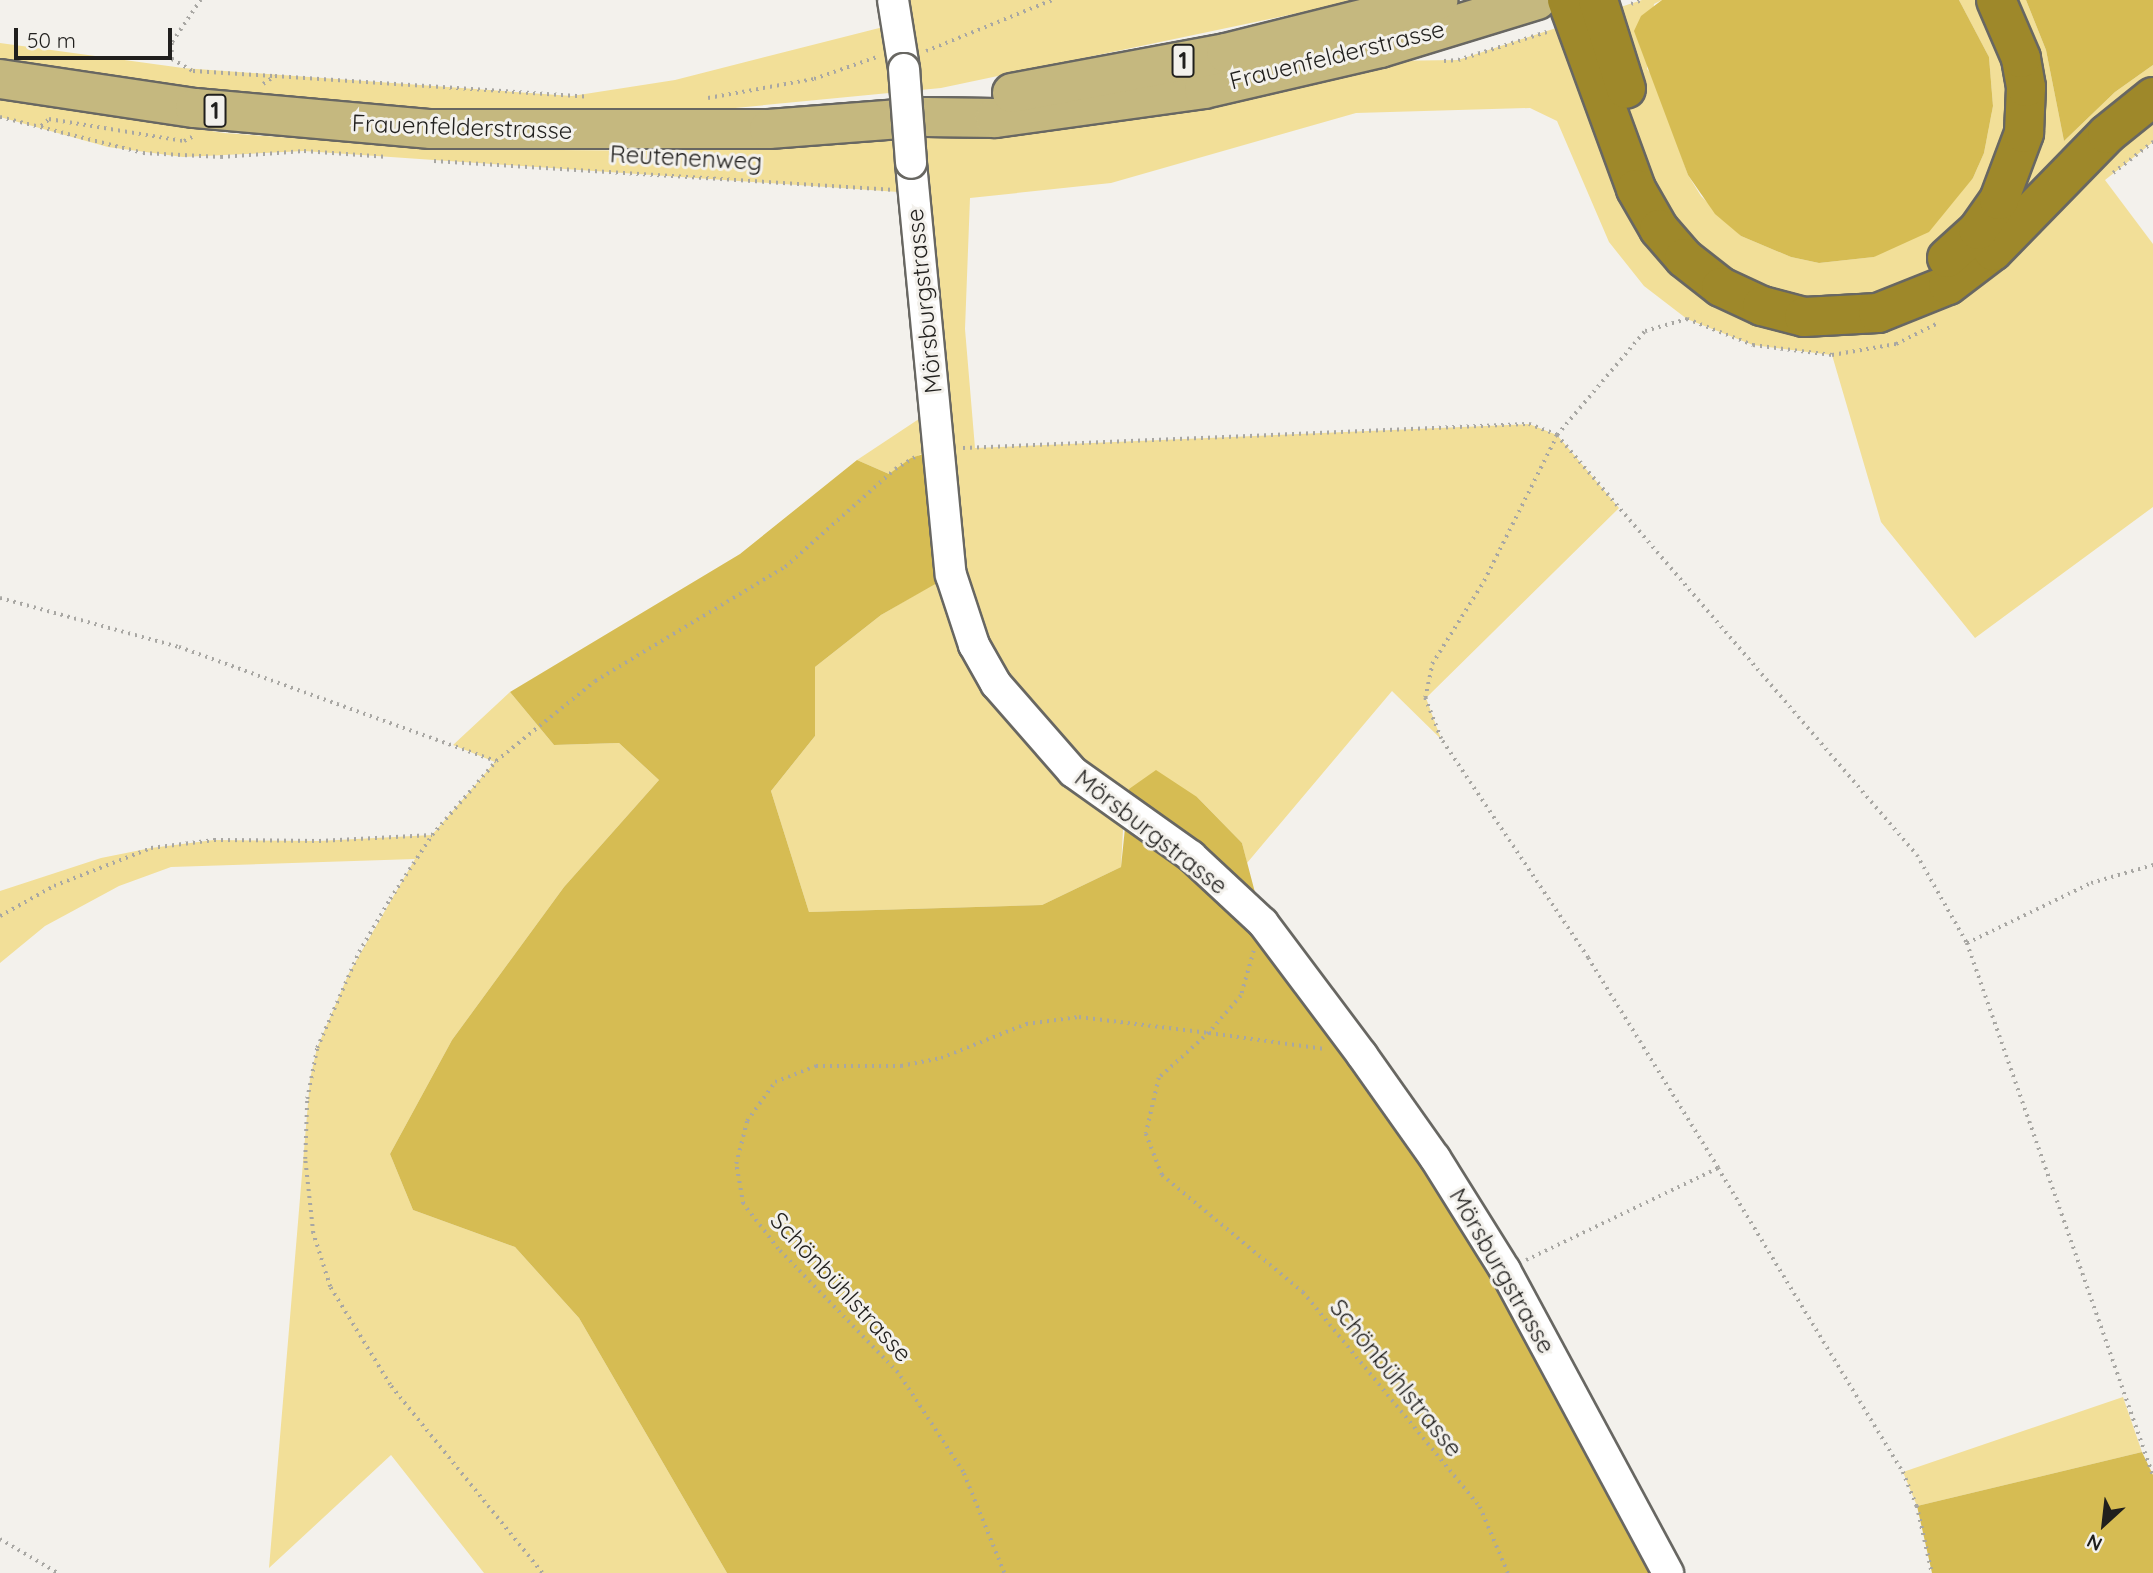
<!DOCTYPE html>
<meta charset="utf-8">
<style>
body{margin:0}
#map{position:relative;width:2153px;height:1573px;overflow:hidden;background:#f3f1ec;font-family:Quicksand,sans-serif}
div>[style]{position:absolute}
.green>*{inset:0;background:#f2df98}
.forest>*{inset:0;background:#d6bc53}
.path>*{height:3.5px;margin-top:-1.75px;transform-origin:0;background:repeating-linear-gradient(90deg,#a8a7a3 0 2px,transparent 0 7px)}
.roads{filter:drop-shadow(2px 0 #686762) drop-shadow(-2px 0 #686762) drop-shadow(0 2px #686762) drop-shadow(0 -2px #686762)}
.tertiary>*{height:30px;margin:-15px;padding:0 15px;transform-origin:15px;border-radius:15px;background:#fff}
.primary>*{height:38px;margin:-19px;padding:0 19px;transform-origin:19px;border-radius:19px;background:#c5b87f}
.motorway>*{height:38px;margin:-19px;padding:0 19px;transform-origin:19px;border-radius:19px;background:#9e882a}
.bridges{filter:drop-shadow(2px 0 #686762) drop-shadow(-2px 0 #686762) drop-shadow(0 2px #686762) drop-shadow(0 -2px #686762)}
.tertiary-bridge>*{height:30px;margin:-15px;padding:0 15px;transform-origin:15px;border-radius:15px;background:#fff}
span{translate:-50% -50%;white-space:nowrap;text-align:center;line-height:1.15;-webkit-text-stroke:6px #f3f1ec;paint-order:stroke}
.shield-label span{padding:2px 5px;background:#f3f1ec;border:2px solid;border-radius:5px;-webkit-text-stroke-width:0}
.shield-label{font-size:23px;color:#201f1d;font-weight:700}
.street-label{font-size:24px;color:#201f1d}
.north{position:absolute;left:2069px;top:1489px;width:70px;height:70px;-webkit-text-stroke:5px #f3f1ec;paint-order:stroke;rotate:207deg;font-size:19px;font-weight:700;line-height:28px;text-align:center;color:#201f1d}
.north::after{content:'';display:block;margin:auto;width:24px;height:32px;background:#201f1d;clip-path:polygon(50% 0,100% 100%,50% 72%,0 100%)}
.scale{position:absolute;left:14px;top:28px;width:158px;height:32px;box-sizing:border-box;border:4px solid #201f1d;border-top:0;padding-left:9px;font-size:21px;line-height:24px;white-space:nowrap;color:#201f1d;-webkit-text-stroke:5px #f3f1ec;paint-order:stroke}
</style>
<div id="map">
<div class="green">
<i style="clip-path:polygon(893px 0,1360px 0,941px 88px,662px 115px,480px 117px,292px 103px,0 62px,0 43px,183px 68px,572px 96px,675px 80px,899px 23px)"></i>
<i style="clip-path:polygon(1642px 0,1662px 0,1654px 4px,1647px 69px,1654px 77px,1688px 175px,1701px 196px,1741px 236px,1791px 257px,1819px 263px,1874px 257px,1973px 178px,1984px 153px,1993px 106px,1989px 57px,1959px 0,2026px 0,2046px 50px,2064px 141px,2115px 92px,2153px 65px,2153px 142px,2105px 180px,2153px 244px,2153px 507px,1975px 638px,1881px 522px,1832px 355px,1753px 345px,1687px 319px,1644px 286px,1609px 242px,1557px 121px,1530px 108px,1356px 113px,1111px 183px,970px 198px,965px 329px,975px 448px,1529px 424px,1557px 435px,1619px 508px,1426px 698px,1441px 739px,1392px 691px,1247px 863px,1242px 843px,1197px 797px,1124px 811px,1121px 867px,1042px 905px,809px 912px,771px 791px,815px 736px,815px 667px,881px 615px,951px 574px,921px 454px,889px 474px,857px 460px,934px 409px,913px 193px,304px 151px,183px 157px,108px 147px,0 117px,0 97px,224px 133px,449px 149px,669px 151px,887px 140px,966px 134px,1383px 61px,1458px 60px)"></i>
<i style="clip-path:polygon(510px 692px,554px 745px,619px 743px,659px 780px,564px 887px,452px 1040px,390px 1154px,413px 1210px,515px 1247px,579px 1318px,727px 1573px,484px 1573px,391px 1455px,269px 1568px,310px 1079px,317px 1048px,349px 973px,415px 859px,171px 867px,119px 886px,45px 926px,0 963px,0 891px,101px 858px,151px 848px,214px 840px,319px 841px,432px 835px,495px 762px,453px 745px)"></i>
<i style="clip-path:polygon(2123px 1397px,2142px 1452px,1917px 1506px,1903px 1472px)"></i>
</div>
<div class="forest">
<i style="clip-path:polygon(1662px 0,1959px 0,1989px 57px,1993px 106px,1984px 153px,1973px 178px,1929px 232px,1874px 257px,1819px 263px,1791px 257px,1741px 236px,1715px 214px,1688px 175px,1634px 31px,1641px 16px)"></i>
<i style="clip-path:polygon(2026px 0,2153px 0,2153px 65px,2115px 92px,2064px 141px,2046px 50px)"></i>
<i style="clip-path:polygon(939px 449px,951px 575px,881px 615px,815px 667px,815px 736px,771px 791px,809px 912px,1042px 905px,1121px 867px,1129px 789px,1156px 770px,1197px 797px,1242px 843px,1263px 923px,1362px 1055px,1668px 1573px,727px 1573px,579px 1318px,515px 1247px,413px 1210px,390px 1154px,452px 1040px,564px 887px,659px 780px,619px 743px,554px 745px,510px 692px,740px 554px,857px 460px,889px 474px,911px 458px)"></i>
<i style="clip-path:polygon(2142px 1452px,2153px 1475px,2153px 1573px,1932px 1573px,1917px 1506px)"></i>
</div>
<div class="path">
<i style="left:201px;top:0;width:52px;rotate:124deg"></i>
<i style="left:172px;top:43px;width:16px;rotate:90deg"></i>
<i style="left:172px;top:59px;width:24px;rotate:30deg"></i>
<i style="left:193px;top:71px;width:80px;rotate:3.6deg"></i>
<i style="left:1631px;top:4px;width:12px;rotate:-20deg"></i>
<i style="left:926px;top:51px;width:136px;rotate:-22deg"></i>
<i style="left:1444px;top:61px;width:14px;rotate:-4deg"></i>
<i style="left:1458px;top:60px;width:93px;rotate:-17.5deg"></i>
<i style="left:263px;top:84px;width:14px;rotate:-34deg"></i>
<i style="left:275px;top:76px;width:314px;rotate:3.8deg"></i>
<i style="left:708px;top:98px;width:108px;rotate:-10.2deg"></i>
<i style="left:814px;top:79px;width:67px;rotate:-19.2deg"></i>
<i style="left:0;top:117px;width:147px;rotate:14.1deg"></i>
<i style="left:143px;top:153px;width:78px;rotate:2.9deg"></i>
<i style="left:221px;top:157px;width:83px;rotate:-4.1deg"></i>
<i style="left:304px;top:151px;width:84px;rotate:4.1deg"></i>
<i style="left:41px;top:126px;width:11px;rotate:-41deg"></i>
<i style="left:49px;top:119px;width:137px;rotate:9.3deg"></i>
<i style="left:184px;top:141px;width:9px;rotate:-27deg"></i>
<i style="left:434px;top:161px;width:458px;rotate:3.6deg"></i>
<i style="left:2113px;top:173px;width:51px;rotate:-37.8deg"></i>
<i style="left:963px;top:448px;width:567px;rotate:-2.43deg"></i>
<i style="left:1529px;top:424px;width:30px;rotate:21deg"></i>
<i style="left:1557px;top:435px;width:553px;rotate:49.4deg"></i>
<i style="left:1917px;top:855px;width:101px;rotate:60.4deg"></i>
<i style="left:1967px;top:943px;width:564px;rotate:70.73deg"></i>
<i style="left:0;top:598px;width:186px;rotate:15.3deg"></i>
<i style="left:179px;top:647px;width:337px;rotate:19.8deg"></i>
<i style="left:0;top:916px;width:62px;rotate:-29.1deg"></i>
<i style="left:54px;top:886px;width:104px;rotate:-21.4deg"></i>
<i style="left:151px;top:848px;width:64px;rotate:-7.2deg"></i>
<i style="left:214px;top:840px;width:105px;rotate:0.5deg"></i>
<i style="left:319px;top:841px;width:113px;rotate:-3deg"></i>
<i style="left:1967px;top:943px;width:138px;rotate:-25.8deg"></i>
<i style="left:2091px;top:883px;width:65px;rotate:-16.2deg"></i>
<i style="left:1254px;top:951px;width:47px;rotate:106.1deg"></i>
<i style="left:1241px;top:996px;width:49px;rotate:130.9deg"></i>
<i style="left:1209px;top:1033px;width:117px;rotate:7.9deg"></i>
<i style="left:1209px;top:1033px;width:67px;rotate:138deg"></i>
<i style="left:1159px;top:1078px;width:57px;rotate:103.1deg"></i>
<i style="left:1146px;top:1134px;width:44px;rotate:68.7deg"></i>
<i style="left:1162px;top:1175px;width:183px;rotate:39.7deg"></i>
<i style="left:1303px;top:1292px;width:278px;rotate:50.5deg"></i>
<i style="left:1480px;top:1507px;width:72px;rotate:67deg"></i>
<i style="left:1718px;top:1168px;width:247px;rotate:-121.8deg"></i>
<i style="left:1588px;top:958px;width:264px;rotate:-123.9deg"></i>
<i style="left:1441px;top:739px;width:44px;rotate:-111.3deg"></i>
<i style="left:1425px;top:698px;width:35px;rotate:-78deg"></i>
<i style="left:1432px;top:664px;width:98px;rotate:-57.9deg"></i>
<i style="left:1484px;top:581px;width:163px;rotate:-63.4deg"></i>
<i style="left:1557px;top:435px;width:136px;rotate:-49.8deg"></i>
<i style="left:1645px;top:331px;width:44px;rotate:-15.9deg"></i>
<i style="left:1687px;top:319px;width:71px;rotate:21.5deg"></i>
<i style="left:1753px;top:345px;width:80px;rotate:7.2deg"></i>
<i style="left:1832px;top:355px;width:65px;rotate:-9.8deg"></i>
<i style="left:1896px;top:344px;width:47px;rotate:-26.6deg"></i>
<i style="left:1526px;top:1260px;width:213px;rotate:-25.6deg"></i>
<i style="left:1718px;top:1168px;width:356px;rotate:58.7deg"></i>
<i style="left:1903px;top:1472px;width:37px;rotate:68deg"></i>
<i style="left:1917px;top:1506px;width:69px;rotate:77.4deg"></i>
<i style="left:0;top:1539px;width:67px;rotate:30.4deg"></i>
<i style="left:542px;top:1573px;width:242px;rotate:-129deg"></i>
<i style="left:390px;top:1385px;width:115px;rotate:-121.5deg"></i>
<i style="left:330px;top:1287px;width:57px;rotate:-107.5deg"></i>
<i style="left:313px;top:1233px;width:74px;rotate:-96.2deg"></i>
<i style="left:305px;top:1159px;width:60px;rotate:-88.1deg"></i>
<i style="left:307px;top:1099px;width:52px;rotate:-78.9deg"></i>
<i style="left:317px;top:1048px;width:105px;rotate:-66.4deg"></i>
<i style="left:359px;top:952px;width:61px;rotate:-59.7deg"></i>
<i style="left:390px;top:899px;width:77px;rotate:-56.7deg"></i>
<i style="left:432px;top:835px;width:98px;rotate:-49.1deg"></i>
<i style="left:496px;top:761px;width:127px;rotate:-38.9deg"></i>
<i style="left:595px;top:681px;width:222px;rotate:-31deg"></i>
<i style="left:785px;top:567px;width:147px;rotate:-41.7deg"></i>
<i style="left:895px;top:469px;width:23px;rotate:-31deg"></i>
<i style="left:1004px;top:1573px;width:109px;rotate:-112.1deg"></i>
<i style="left:963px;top:1472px;width:118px;rotate:-123.3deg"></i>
<i style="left:898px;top:1373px;width:173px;rotate:-134.1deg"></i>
<i style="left:778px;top:1249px;width:57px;rotate:-127.9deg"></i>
<i style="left:743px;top:1204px;width:41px;rotate:-99.9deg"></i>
<i style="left:736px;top:1164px;width:44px;rotate:-75.7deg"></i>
<i style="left:747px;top:1121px;width:48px;rotate:-54.3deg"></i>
<i style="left:775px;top:1082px;width:44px;rotate:-21.3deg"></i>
<i style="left:816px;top:1066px;width:85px"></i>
<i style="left:901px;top:1066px;width:41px;rotate:-11.3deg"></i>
<i style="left:941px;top:1058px;width:92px;rotate:-21.8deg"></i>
<i style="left:1026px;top:1024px;width:53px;rotate:-7.5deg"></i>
<i style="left:1079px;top:1017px;width:131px;rotate:7deg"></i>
</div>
<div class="roads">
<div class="tertiary">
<i style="left:893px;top:0;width:70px;rotate:80.9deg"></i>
<i style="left:911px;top:163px;width:414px;rotate:84.5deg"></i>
<i style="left:951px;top:575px;width:74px;rotate:71.8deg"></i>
<i style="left:974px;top:645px;width:45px;rotate:60.6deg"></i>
<i style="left:996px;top:684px;width:117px;rotate:48.8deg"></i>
<i style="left:1073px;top:772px;width:145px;rotate:35.4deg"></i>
<i style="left:1191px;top:856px;width:98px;rotate:42.9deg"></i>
<i style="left:1263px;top:923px;width:165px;rotate:53.1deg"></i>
<i style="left:1362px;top:1055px;width:126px;rotate:54.7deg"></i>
<i style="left:1435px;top:1158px;width:132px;rotate:58deg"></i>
<i style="left:1505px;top:1270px;width:344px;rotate:61.7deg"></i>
</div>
<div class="primary">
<i style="left:0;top:79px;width:197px;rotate:8.5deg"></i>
<i style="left:195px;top:108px;width:237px;rotate:5.1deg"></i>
<i style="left:431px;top:129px;width:338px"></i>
<i style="left:769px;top:129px;width:157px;rotate:-4.4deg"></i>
<i style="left:926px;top:117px;width:69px;rotate:0.8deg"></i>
<i style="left:995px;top:118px;width:211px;rotate:-7.9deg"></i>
<i style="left:1204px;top:89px;width:181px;rotate:-13.1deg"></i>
<i style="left:1380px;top:48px;width:164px;rotate:-17deg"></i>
<i style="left:1012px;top:93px;width:218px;rotate:-10.6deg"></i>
<i style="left:1226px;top:53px;width:219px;rotate:-14deg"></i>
</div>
<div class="motorway">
<i style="left:1567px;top:0;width:201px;rotate:69.9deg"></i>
<i style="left:1636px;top:189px;width:46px;rotate:60.1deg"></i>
<i style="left:1659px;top:229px;width:38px;rotate:49deg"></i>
<i style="left:1684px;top:258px;width:47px;rotate:38.1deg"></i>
<i style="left:1721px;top:287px;width:45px;rotate:24.9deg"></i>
<i style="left:1762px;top:306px;width:43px;rotate:14.7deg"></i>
<i style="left:1804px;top:317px;width:74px;rotate:-3.1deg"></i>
<i style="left:1878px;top:313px;width:75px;rotate:-21.8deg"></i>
<i style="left:1948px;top:285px;width:56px;rotate:-37.1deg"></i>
<i style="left:1993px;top:251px;width:163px;rotate:-45.7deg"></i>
<i style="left:2107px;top:134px;width:59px;rotate:-38.8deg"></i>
<i style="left:1598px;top:0;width:93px;rotate:72.5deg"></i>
<i style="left:1947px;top:258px;width:42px;rotate:-42.1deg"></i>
<i style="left:1978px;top:230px;width:37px;rotate:-55deg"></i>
<i style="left:1999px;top:200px;width:72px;rotate:-69.5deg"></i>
<i style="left:2024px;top:133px;width:46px;rotate:-87.5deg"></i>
<i style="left:2026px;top:87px;width:29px;rotate:-100deg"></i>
<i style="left:2021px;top:58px;width:63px;rotate:-113.3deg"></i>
</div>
</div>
<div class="bridges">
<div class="tertiary-bridge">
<i style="left:904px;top:69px;width:94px;rotate:85.7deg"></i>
</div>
</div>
<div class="shield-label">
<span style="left:1183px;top:61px">1</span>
<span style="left:215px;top:111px">1</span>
</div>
<div class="street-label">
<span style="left:1337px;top:55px;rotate:-14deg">Frauenfelderstrasse</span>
<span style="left:462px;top:127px;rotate:2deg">Frauenfelderstrasse</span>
<span style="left:686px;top:158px;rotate:3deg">Reutenenweg</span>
<span style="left:924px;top:301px;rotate:-96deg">Mörsburgstrasse</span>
<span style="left:1151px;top:832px;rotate:38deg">Mörsburgstrasse</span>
<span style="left:1502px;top:1271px;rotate:60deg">Mörsburgstrasse</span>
<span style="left:841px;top:1287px;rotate:47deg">Schönbühlstrasse</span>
<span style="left:1396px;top:1378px;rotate:51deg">Schönbühlstrasse</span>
</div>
<div class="north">N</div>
<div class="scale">50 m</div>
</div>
